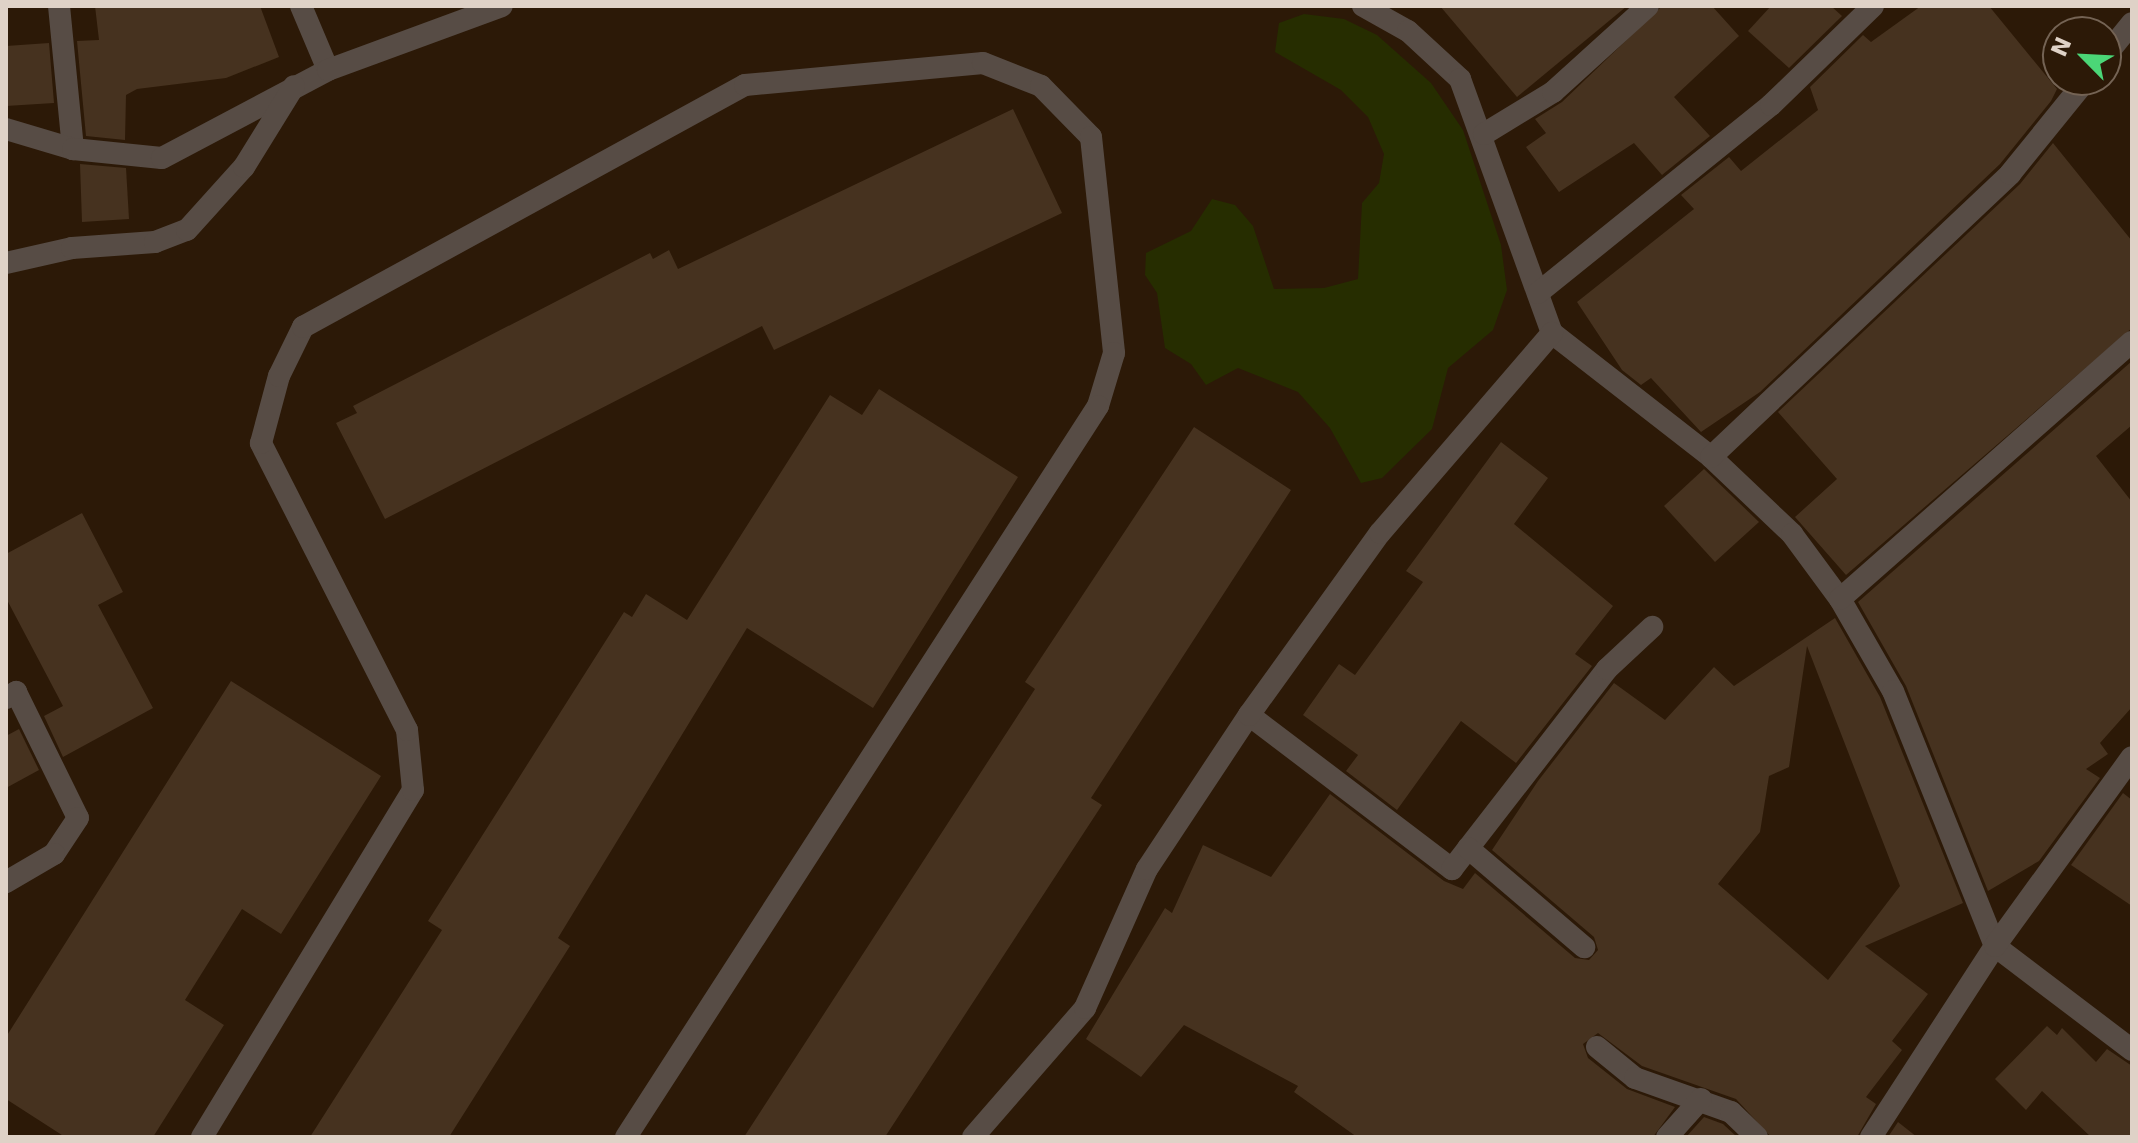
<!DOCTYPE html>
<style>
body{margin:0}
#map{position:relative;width:2138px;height:1143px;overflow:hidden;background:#2c1907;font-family:"DejaVu Sans",sans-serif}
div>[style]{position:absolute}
.green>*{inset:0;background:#262d00}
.building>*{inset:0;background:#46321f}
.service>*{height:22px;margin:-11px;padding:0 11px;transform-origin:11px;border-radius:11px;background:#574c45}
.minor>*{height:22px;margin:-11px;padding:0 11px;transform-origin:11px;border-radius:11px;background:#574c45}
.tertiary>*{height:22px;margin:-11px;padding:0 11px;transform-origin:11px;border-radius:11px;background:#574c45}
span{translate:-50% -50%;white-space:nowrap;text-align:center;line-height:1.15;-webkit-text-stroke:6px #2c1907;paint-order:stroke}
.frame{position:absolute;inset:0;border:8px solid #dfd2c7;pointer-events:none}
.north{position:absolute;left:2042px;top:16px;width:80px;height:80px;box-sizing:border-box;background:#2c1907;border:2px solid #746354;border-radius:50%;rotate:294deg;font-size:22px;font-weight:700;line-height:32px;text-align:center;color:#dfd2c7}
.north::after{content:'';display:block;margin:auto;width:28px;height:36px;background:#4bd677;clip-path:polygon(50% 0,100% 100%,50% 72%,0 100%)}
</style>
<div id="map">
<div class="green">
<i style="clip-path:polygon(1304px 14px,1344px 19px,1377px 35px,1431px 83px,1463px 130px,1501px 245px,1507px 290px,1493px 330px,1448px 368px,1432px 429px,1382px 478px,1361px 483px,1330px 428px,1298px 392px,1238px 368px,1206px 385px,1191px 364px,1165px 348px,1157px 293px,1145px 275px,1146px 253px,1191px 231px,1212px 199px,1235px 205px,1253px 226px,1274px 289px,1324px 288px,1358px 279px,1362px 203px,1379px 183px,1384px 154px,1368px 117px,1341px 90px,1275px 52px,1279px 23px)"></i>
</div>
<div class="building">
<i style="clip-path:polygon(95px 6px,260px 6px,279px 57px,226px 78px,137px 89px,126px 95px,125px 140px,86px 136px,77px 41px,99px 40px)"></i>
<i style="clip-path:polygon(1440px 6px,1627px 6px,1517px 97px)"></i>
<i style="clip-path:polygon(1662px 6px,1712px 6px,1739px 36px,1674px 97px,1710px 136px,1662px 175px,1634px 143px,1559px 192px,1526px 147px,1546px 133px,1535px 119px,1562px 102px)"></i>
<i style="clip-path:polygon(1771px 6px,1831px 6px,1842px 16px,1789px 68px,1748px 31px)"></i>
<i style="clip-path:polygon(1921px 6px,1989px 6px,2057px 89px,2051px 101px,2000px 164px,1760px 392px,1701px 432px,1651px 378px,1641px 385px,1622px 370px,1577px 302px,1694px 209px,1681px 195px,1729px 157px,1741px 171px,1818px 110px,1810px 87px,1863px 35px,1871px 42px)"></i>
<i style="clip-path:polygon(49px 43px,54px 103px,6px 106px,6px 46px)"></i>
<i style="clip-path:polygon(1013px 109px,1062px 213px,774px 350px,762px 326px,385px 519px,336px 423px,357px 413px,353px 406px,650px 253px,653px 259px,669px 250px,678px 269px)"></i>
<i style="clip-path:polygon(2053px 143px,2132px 241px,2132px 328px,1846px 575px,1795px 517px,1837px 479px,1778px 412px,2020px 184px)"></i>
<i style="clip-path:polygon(80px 164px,126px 168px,129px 219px,82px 222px)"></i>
<i style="clip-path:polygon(2132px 361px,2132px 425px,2096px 456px,2132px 502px,2132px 707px,2100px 743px,2108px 754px,2086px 769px,2100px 778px,2039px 861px,1988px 891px,1906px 686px,1858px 602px)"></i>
<i style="clip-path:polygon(879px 389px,1018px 477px,873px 708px,747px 628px,558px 938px,570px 946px,449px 1137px,310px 1137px,442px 930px,428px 921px,624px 612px,632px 617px,646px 594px,687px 620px,830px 395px,862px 415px)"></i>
<i style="clip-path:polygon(1194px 427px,1291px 490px,1091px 798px,1102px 805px,885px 1137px,744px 1137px,1035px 689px,1025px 682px)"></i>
<i style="clip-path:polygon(1501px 442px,1548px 478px,1514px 524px,1613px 606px,1575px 654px,1592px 666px,1516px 763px,1461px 721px,1397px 810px,1346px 771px,1358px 755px,1303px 715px,1339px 664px,1355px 675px,1423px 582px,1406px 571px)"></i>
<i style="clip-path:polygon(1704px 469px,1759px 522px,1715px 562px,1664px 506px)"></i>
<i style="clip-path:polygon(82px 513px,123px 592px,98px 605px,153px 708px,63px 757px,44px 716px,63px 706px,6px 598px,6px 554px)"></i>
<i style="clip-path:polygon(evenodd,1835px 618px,1880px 697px,1963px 903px,1865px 946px,1928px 994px,1892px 1041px,1902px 1050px,1866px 1097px,1876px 1104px,1857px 1137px,1771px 1137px,1736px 1099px,1642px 1066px,1598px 1033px,1583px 1044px,1588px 1058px,1627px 1089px,1675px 1107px,1653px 1137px,1357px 1137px,1294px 1092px,1298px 1086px,1184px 1025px,1141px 1077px,1086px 1039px,1165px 908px,1172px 913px,1203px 845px,1271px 877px,1330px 794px,1444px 881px,1463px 889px,1475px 873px,1575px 958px,1589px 960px,1598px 950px,1594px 937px,1492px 850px,1538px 781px,1614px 683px,1665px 720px,1714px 667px,1734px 686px,1835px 618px,1807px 646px,1900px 886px,1828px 980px,1718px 884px,1760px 832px,1769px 776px,1789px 767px,1807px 646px)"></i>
<i style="clip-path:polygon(231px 681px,381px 776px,281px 934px,242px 909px,185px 1000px,224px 1025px,153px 1137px,65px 1137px,6px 1099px,6px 1037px)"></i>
<i style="clip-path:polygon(19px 729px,39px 770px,6px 788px,6px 736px)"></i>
<i style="clip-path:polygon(2123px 793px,2132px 800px,2132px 906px,2071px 865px)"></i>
<i style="clip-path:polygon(2047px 1026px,2057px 1035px,2062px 1028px,2096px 1062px,2107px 1049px,2132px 1066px,2132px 1137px,2091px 1137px,2042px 1091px,2026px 1110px,1995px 1079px)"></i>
<i style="clip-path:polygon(1704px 1117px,1723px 1124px,1737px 1137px,1686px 1137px)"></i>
<i style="clip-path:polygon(1898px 1122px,1917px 1137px,1888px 1137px)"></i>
</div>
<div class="service">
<i style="left:59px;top:6px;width:144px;rotate:84.4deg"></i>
<i style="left:1249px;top:715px;width:255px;rotate:37.2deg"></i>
<i style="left:1452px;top:869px;width:253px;rotate:-52.2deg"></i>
<i style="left:1607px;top:669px;width:62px;rotate:-43deg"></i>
<i style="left:1468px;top:848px;width:153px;rotate:40.5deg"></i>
<i style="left:1597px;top:1047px;width:49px;rotate:39.2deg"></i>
<i style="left:1635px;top:1078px;width:102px;rotate:19.5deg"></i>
<i style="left:1731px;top:1112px;width:36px;rotate:44deg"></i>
<i style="left:202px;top:1137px;width:406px;rotate:-58.7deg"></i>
<i style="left:413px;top:790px;width:60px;rotate:-95.7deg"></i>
<i style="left:407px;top:730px;width:322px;rotate:-117deg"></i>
<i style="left:261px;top:443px;width:69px;rotate:-75deg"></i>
<i style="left:279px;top:376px;width:55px;rotate:-63.9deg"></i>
<i style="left:303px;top:327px;width:504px;rotate:-28.7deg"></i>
<i style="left:745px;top:85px;width:239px;rotate:-5.3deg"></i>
<i style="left:983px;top:63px;width:62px;rotate:21.6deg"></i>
<i style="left:1041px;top:86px;width:71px;rotate:45.6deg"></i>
<i style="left:1091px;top:137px;width:217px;rotate:83.9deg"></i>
<i style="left:1114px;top:353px;width:55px;rotate:106.8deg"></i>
<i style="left:1098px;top:406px;width:870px;rotate:122.85deg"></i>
<i style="left:1667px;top:1137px;width:51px;rotate:-48.2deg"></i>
</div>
<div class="minor">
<i style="left:301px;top:6px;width:69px;rotate:67.1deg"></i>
<i style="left:1363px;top:6px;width:51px;rotate:29.1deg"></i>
<i style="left:1408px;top:31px;width:71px;rotate:42.7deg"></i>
<i style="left:1460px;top:79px;width:270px;rotate:70.1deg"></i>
<i style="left:1552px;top:333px;width:202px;rotate:37.9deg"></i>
<i style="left:1711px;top:457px;width:112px;rotate:43.5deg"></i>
<i style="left:1792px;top:534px;width:81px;rotate:53.6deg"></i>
<i style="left:1840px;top:599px;width:106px;rotate:60.1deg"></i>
<i style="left:1893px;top:691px;width:275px;rotate:68.2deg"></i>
<i style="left:1995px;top:946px;width:172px;rotate:37.2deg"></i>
<i style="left:2106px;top:55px;width:41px;rotate:-50.9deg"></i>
<i style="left:6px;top:129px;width:70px;rotate:16.6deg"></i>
<i style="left:73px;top:149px;width:89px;rotate:5.8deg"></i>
<i style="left:162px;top:158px;width:188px;rotate:-27.9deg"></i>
<i style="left:328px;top:70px;width:185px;rotate:-20.2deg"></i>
<i style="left:1484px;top:134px;width:81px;rotate:-31.3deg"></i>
<i style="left:1553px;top:92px;width:128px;rotate:-42.2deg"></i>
<i style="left:6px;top:263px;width:68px;rotate:-12.8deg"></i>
<i style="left:72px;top:248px;width:83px;rotate:-4.1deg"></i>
<i style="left:155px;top:242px;width:34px;rotate:-21deg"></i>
<i style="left:187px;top:230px;width:85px;rotate:-47.9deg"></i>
<i style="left:244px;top:167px;width:95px;rotate:-58.3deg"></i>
<i style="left:1538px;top:293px;width:299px;rotate:-38.9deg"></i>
<i style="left:1771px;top:105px;width:142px;rotate:-44.1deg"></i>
<i style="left:1711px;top:457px;width:412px;rotate:-43.4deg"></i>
<i style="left:2010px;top:174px;width:121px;rotate:-51deg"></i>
<i style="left:1840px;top:599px;width:389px;rotate:-41.4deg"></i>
<i style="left:6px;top:698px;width:12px;rotate:-31deg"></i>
<i style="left:16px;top:692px;width:140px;rotate:63.8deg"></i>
<i style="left:78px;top:818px;width:43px;rotate:123.7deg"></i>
<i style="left:54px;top:854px;width:56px;rotate:149.7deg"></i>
<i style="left:1871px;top:1137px;width:228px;rotate:-57deg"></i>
<i style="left:1995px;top:946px;width:233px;rotate:-54.1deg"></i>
</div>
<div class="tertiary">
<i style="left:973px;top:1137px;width:171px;rotate:-49deg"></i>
<i style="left:1085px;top:1008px;width:152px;rotate:-66deg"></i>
<i style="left:1147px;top:869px;width:185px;rotate:-56.5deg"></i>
<i style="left:1249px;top:715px;width:224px;rotate:-54.3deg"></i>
<i style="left:1380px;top:533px;width:264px;rotate:-49.3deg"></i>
</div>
<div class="frame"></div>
<div class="north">N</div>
</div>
